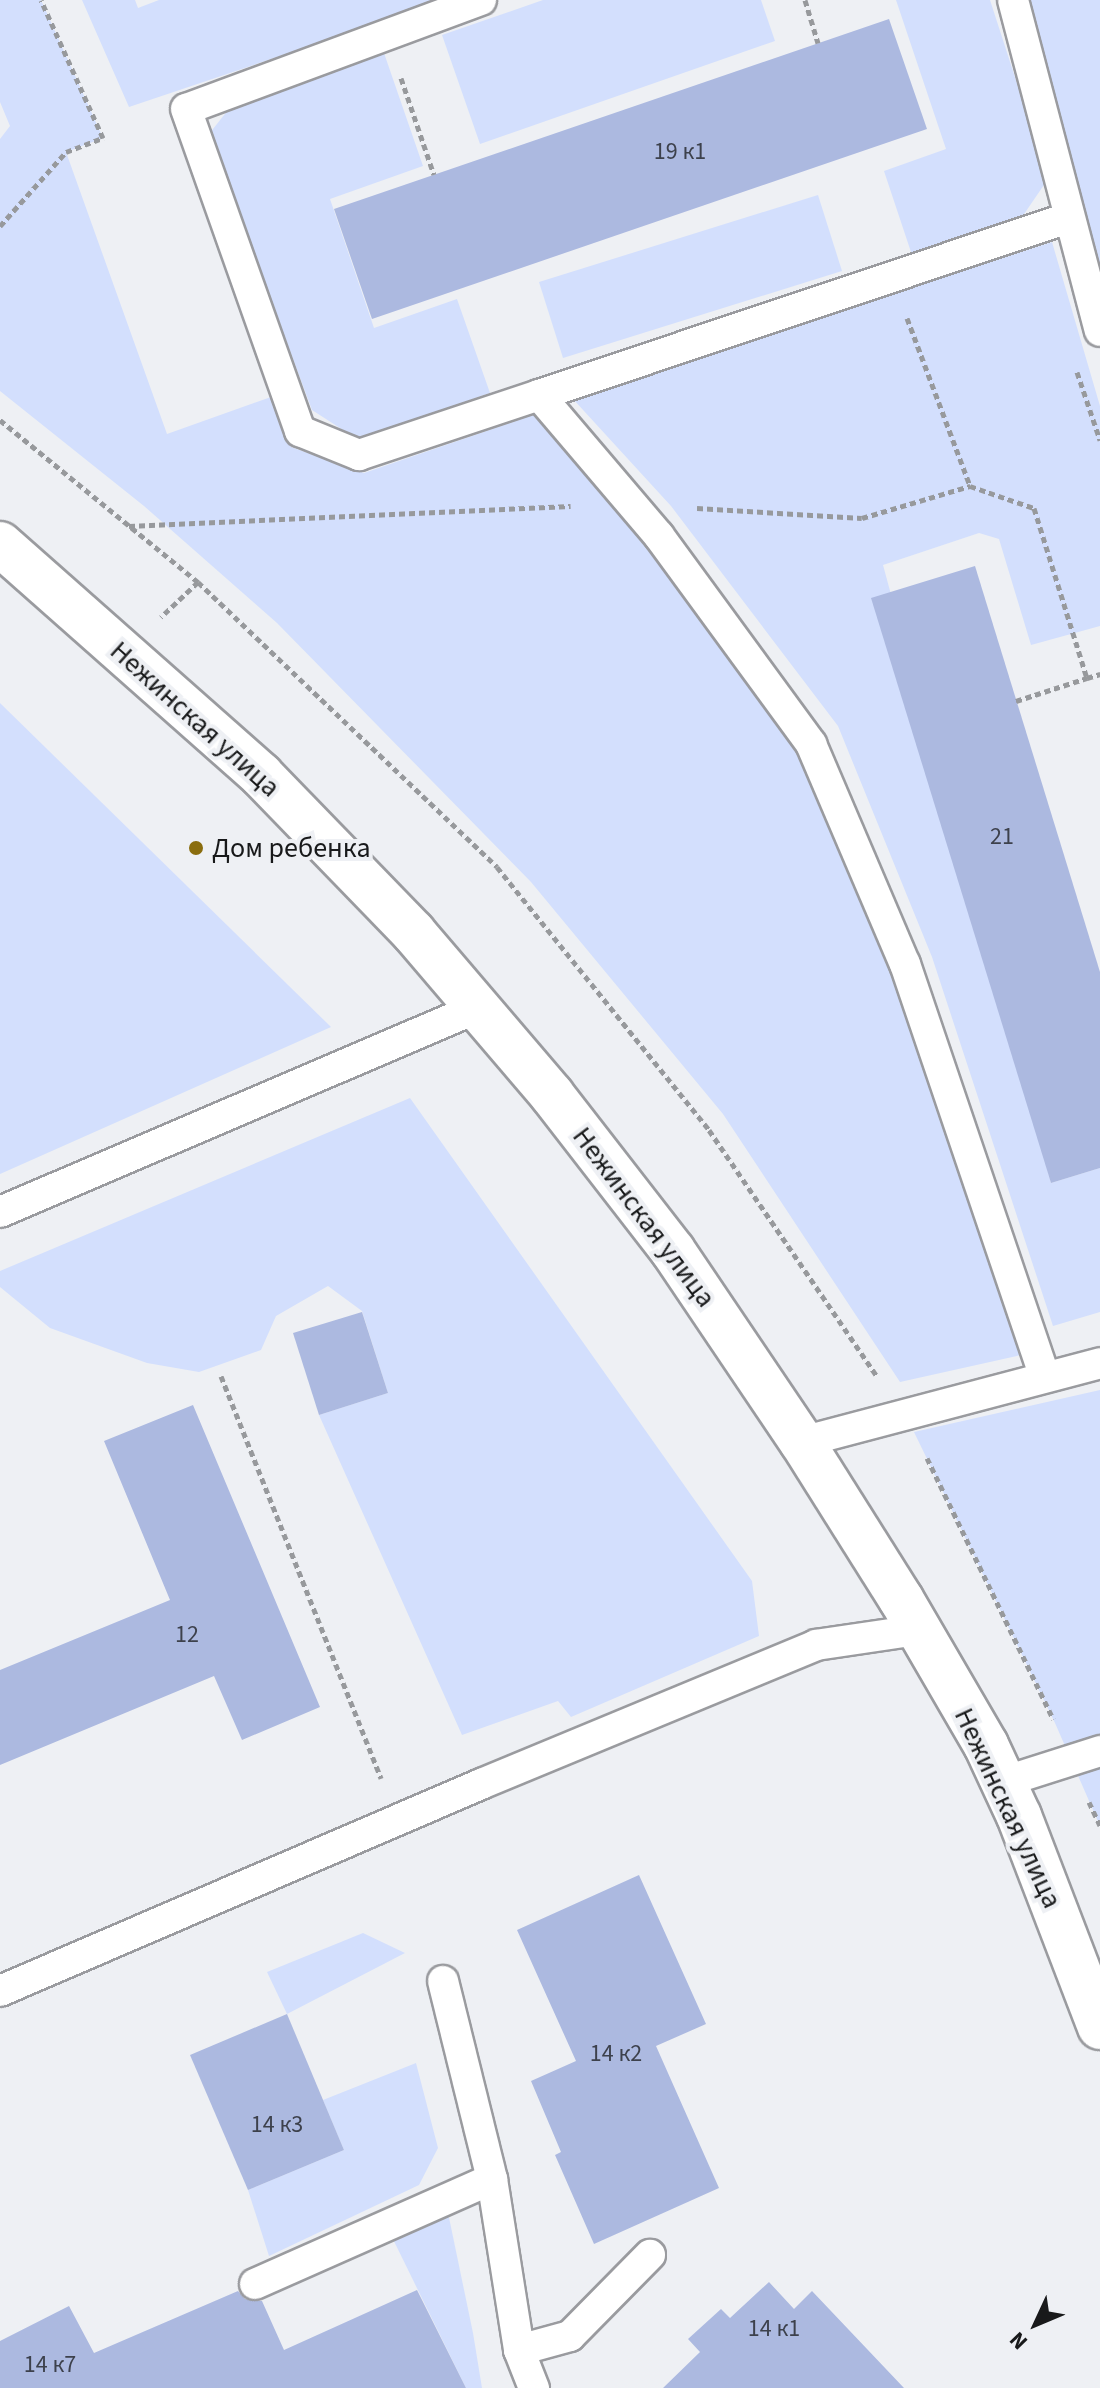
<!DOCTYPE html>
<meta charset="utf-8">
<style>
body{margin:0}
#map{position:relative;width:1100px;height:2388px;overflow:hidden;background:#eef0f4;font-family:"Source Sans 3",sans-serif}
div>[style]{position:absolute}
.green>*{inset:0;background:#d3dffd}
.building>*{inset:0;background:#acb9e0}
.path>*{height:5px;margin-top:-2.5px;transform-origin:0;background:repeating-linear-gradient(90deg,#97999c 0 6px,transparent 0 10px)}
.roads{filter:drop-shadow(2px 0 #9a9b9f) drop-shadow(-2px 0 #9a9b9f) drop-shadow(0 2px #9a9b9f) drop-shadow(0 -2px #9a9b9f)}
.service>*{height:30px;margin:-15px;padding:0 15px;transform-origin:15px;border-radius:15px;background:#fff}
.tertiary>*{height:44px;margin:-22px;padding:0 22px;transform-origin:22px;border-radius:22px;background:#fff}
.dots>*{width:22px;height:22px;translate:-50% -50%;box-sizing:border-box;border:4px solid #eef0f4;border-radius:50%}
span{translate:-50% -50%;white-space:nowrap;text-align:center;line-height:1.15;-webkit-text-stroke:8px #eef0f4;paint-order:stroke}
.number-label{font-size:24px;color:#3d414c}
.number-label span{-webkit-text-stroke-width:0}
.street-label{font-size:28px;color:#18191a}
.poi-label{font-size:28px;color:#18191a}
.left{translate:0 -50%;text-align:left}
.north{position:absolute;left:996px;top:2284px;width:80px;height:80px;-webkit-text-stroke:6px #eef0f4;paint-order:stroke;rotate:226deg;font-size:22px;font-weight:700;line-height:32px;text-align:center;color:#18191a}
.north::after{content:'';display:block;margin:auto;width:28px;height:36px;background:#18191a;clip-path:polygon(50% 0,100% 100%,50% 72%,0 100%)}
</style>
<div id="map">
<div class="green">
<i style="clip-path:polygon(0 0,41px 0,103px 138px,66px 152px,167px 434px,271px 397px,291px 447px,364px 473px,539px 413px,630px 520px,800px 743px,888px 965px,1021px 1355px,900px 1382px,723px 1114px,531px 882px,277px 623px,144px 506px,0 391px,0 139px,10px 126px,0 102px)"></i>
<i style="clip-path:polygon(82px 0,135px 0,138px 8px,159px 0,446px 0,129px 107px)"></i>
<i style="clip-path:polygon(543px 0,761px 0,775px 41px,480px 144px,442px 35px)"></i>
<i style="clip-path:polygon(896px 0,990px 0,1048px 179px,1020px 220px,912px 255px,884px 171px,946px 149px)"></i>
<i style="clip-path:polygon(1013px 0,1100px 0,1100px 285px)"></i>
<i style="clip-path:polygon(384px 53px,423px 166px,330px 199px,374px 328px,457px 299px,490px 393px,357px 439px,312px 410px,209px 134px,232px 105px)"></i>
<i style="clip-path:polygon(818px 195px,842px 271px,563px 358px,539px 282px)"></i>
<i style="clip-path:polygon(1052px 242px,1100px 406px,1100px 626px,1031px 645px,999px 539px,979px 533px,883px 565px,1051px 1183px,1100px 1168px,1100px 1312px,1053px 1326px,932px 957px,838px 726px,671px 506px,573px 399px)"></i>
<i style="clip-path:polygon(0 703px,331px 1027px,0 1174px)"></i>
<i style="clip-path:polygon(410px 1098px,752px 1581px,759px 1636px,571px 1717px,558px 1701px,462px 1735px,319px 1415px,388px 1393px,362px 1311px,328px 1286px,276px 1316px,261px 1350px,199px 1372px,147px 1363px,50px 1328px,0 1287px,0 1271px)"></i>
<i style="clip-path:polygon(1100px 1390px,1100px 1826px,1055px 1723px,914px 1432px)"></i>
<i style="clip-path:polygon(363px 1933px,405px 1953px,287px 2014px,267px 1972px)"></i>
<i style="clip-path:polygon(416px 2063px,438px 2148px,419px 2185px,269px 2256px,248px 2190px,344px 2150px,323px 2100px)"></i>
<i style="clip-path:polygon(446px 2203px,473px 2333px,482px 2388px,466px 2388px,387px 2227px)"></i>
</div>
<div class="building">
<i style="clip-path:polygon(889px 19px,927px 129px,372px 319px,334px 209px)"></i>
<i style="clip-path:polygon(975px 566px,1100px 972px,1100px 1168px,1051px 1183px,871px 598px)"></i>
<i style="clip-path:polygon(362px 1312px,388px 1393px,319px 1415px,293px 1333px)"></i>
<i style="clip-path:polygon(193px 1405px,320px 1707px,242px 1740px,214px 1676px,0 1765px,0 1670px,170px 1600px,104px 1441px)"></i>
<i style="clip-path:polygon(639px 1875px,706px 2024px,656px 2046px,719px 2188px,594px 2244px,555px 2155px,561px 2152px,531px 2081px,576px 2061px,517px 1930px)"></i>
<i style="clip-path:polygon(287px 2014px,344px 2150px,248px 2190px,190px 2055px)"></i>
<i style="clip-path:polygon(769px 2282px,794px 2309px,812px 2291px,904px 2388px,663px 2388px,700px 2352px,688px 2339px,721px 2309px,730px 2318px)"></i>
<i style="clip-path:polygon(417px 2290px,466px 2388px,0 2388px,0 2341px,69px 2306px,94px 2353px,238px 2291px,245px 2299px,262px 2301px,284px 2350px)"></i>
</div>
<div class="path">
<i style="left:805px;top:0;width:45px;rotate:73.2deg"></i>
<i style="left:401px;top:78px;width:102px;rotate:71.2deg"></i>
<i style="left:0;top:226px;width:99px;rotate:-48.3deg"></i>
<i style="left:66px;top:152px;width:40px;rotate:-21deg"></i>
<i style="left:103px;top:138px;width:151px;rotate:-114.2deg"></i>
<i style="left:907px;top:318px;width:179px;rotate:69.4deg"></i>
<i style="left:1077px;top:372px;width:72px;rotate:71.3deg"></i>
<i style="left:0;top:420px;width:256px;rotate:39.3deg"></i>
<i style="left:198px;top:582px;width:51px;rotate:136.6deg"></i>
<i style="left:697px;top:508px;width:165px;rotate:3.5deg"></i>
<i style="left:862px;top:518px;width:113px;rotate:-16.5deg"></i>
<i style="left:970px;top:486px;width:68px;rotate:19deg"></i>
<i style="left:1034px;top:508px;width:178px;rotate:72.7deg"></i>
<i style="left:1087px;top:678px;width:14px;rotate:-17deg"></i>
<i style="left:129px;top:526px;width:442px;rotate:-2.6deg"></i>
<i style="left:198px;top:582px;width:413px;rotate:43.6deg"></i>
<i style="left:497px;top:867px;width:338px;rotate:51.1deg"></i>
<i style="left:709px;top:1130px;width:297px;rotate:55.7deg"></i>
<i style="left:1016px;top:701px;width:75px;rotate:-17.9deg"></i>
<i style="left:221px;top:1376px;width:433px;rotate:68.3deg"></i>
<i style="left:927px;top:1458px;width:290px;rotate:64.2deg"></i>
<i style="left:1089px;top:1802px;width:26px;rotate:65deg"></i>
</div>
<div class="roads">
<div class="service">
<i style="left:481px;top:0;width:314px;rotate:159.7deg"></i>
<i style="left:186px;top:109px;width:342px;rotate:70.5deg"></i>
<i style="left:300px;top:431px;width:64px;rotate:22.1deg"></i>
<i style="left:359px;top:455px;width:190px;rotate:-18.4deg"></i>
<i style="left:539px;top:395px;width:185px;rotate:49.6deg"></i>
<i style="left:659px;top:536px;width:258px;rotate:53.8deg"></i>
<i style="left:811px;top:744px;width:239px;rotate:66.9deg"></i>
<i style="left:905px;top:964px;width:434px;rotate:71.3deg"></i>
<i style="left:1013px;top:0;width:342px;rotate:75.3deg"></i>
<i style="left:539px;top:395px;width:558px;rotate:-18.5deg"></i>
<i style="left:0;top:1212px;width:519px;rotate:-23.16deg"></i>
<i style="left:802px;top:1442px;width:308px;rotate:-14.8deg"></i>
<i style="left:1003px;top:1782px;width:102px;rotate:-17.7deg"></i>
<i style="left:443px;top:1981px;width:204px;rotate:76.1deg"></i>
<i style="left:492px;top:2179px;width:173px;rotate:81deg"></i>
<i style="left:519px;top:2350px;width:41px;rotate:68.5deg"></i>
<i style="left:0;top:1991px;width:524px;rotate:-23.28deg"></i>
<i style="left:481px;top:1784px;width:363px;rotate:-22.5deg"></i>
<i style="left:816px;top:1645px;width:103px;rotate:-8.4deg"></i>
<i style="left:255px;top:2284px;width:259px;rotate:-23.9deg"></i>
<i style="left:519px;top:2350px;width:53px;rotate:-15.4deg"></i>
<i style="left:570px;top:2336px;width:114px;rotate:-45.4deg"></i>
</div>
<div class="tertiary">
<i style="left:0;top:544px;width:349px;rotate:41.5deg"></i>
<i style="left:261px;top:775px;width:219px;rotate:45.9deg"></i>
<i style="left:413px;top:932px;width:214px;rotate:49.5deg"></i>
<i style="left:552px;top:1095px;width:197px;rotate:52.2deg"></i>
<i style="left:673px;top:1251px;width:230px;rotate:56deg"></i>
<i style="left:802px;top:1442px;width:186px;rotate:57.8deg"></i>
<i style="left:901px;top:1599px;width:169px;rotate:59.8deg"></i>
<i style="left:986px;top:1745px;width:78px;rotate:65.1deg"></i>
<i style="left:1019px;top:1816px;width:226px;rotate:69deg"></i>
</div>
</div>
<div class="dots">
<i style="left:196px;top:848px;background:#8a6d0e"></i>
</div>
<div class="number-label">
<span style="left:680px;top:152px">19 к1</span>
<span style="left:1002px;top:837px">21</span>
<span style="left:187px;top:1635px">12</span>
<span style="left:616px;top:2054px">14 к2</span>
<span style="left:277px;top:2125px">14 к3</span>
<span style="left:774px;top:2329px">14 к1</span>
<span style="left:50px;top:2365px">14 к7</span>
</div>
<div class="street-label">
<span style="left:195px;top:719px;rotate:42deg">Нежинская улица</span>
<span style="left:644px;top:1217px;rotate:53deg">Нежинская улица</span>
<span style="left:1008px;top:1808px;rotate:65deg">Нежинская улица</span>
</div>
<div class="poi-label">
<span class="left" style="left:212px;top:848px">Дом ребенка</span>
</div>
<div class="north">N</div>
</div>
